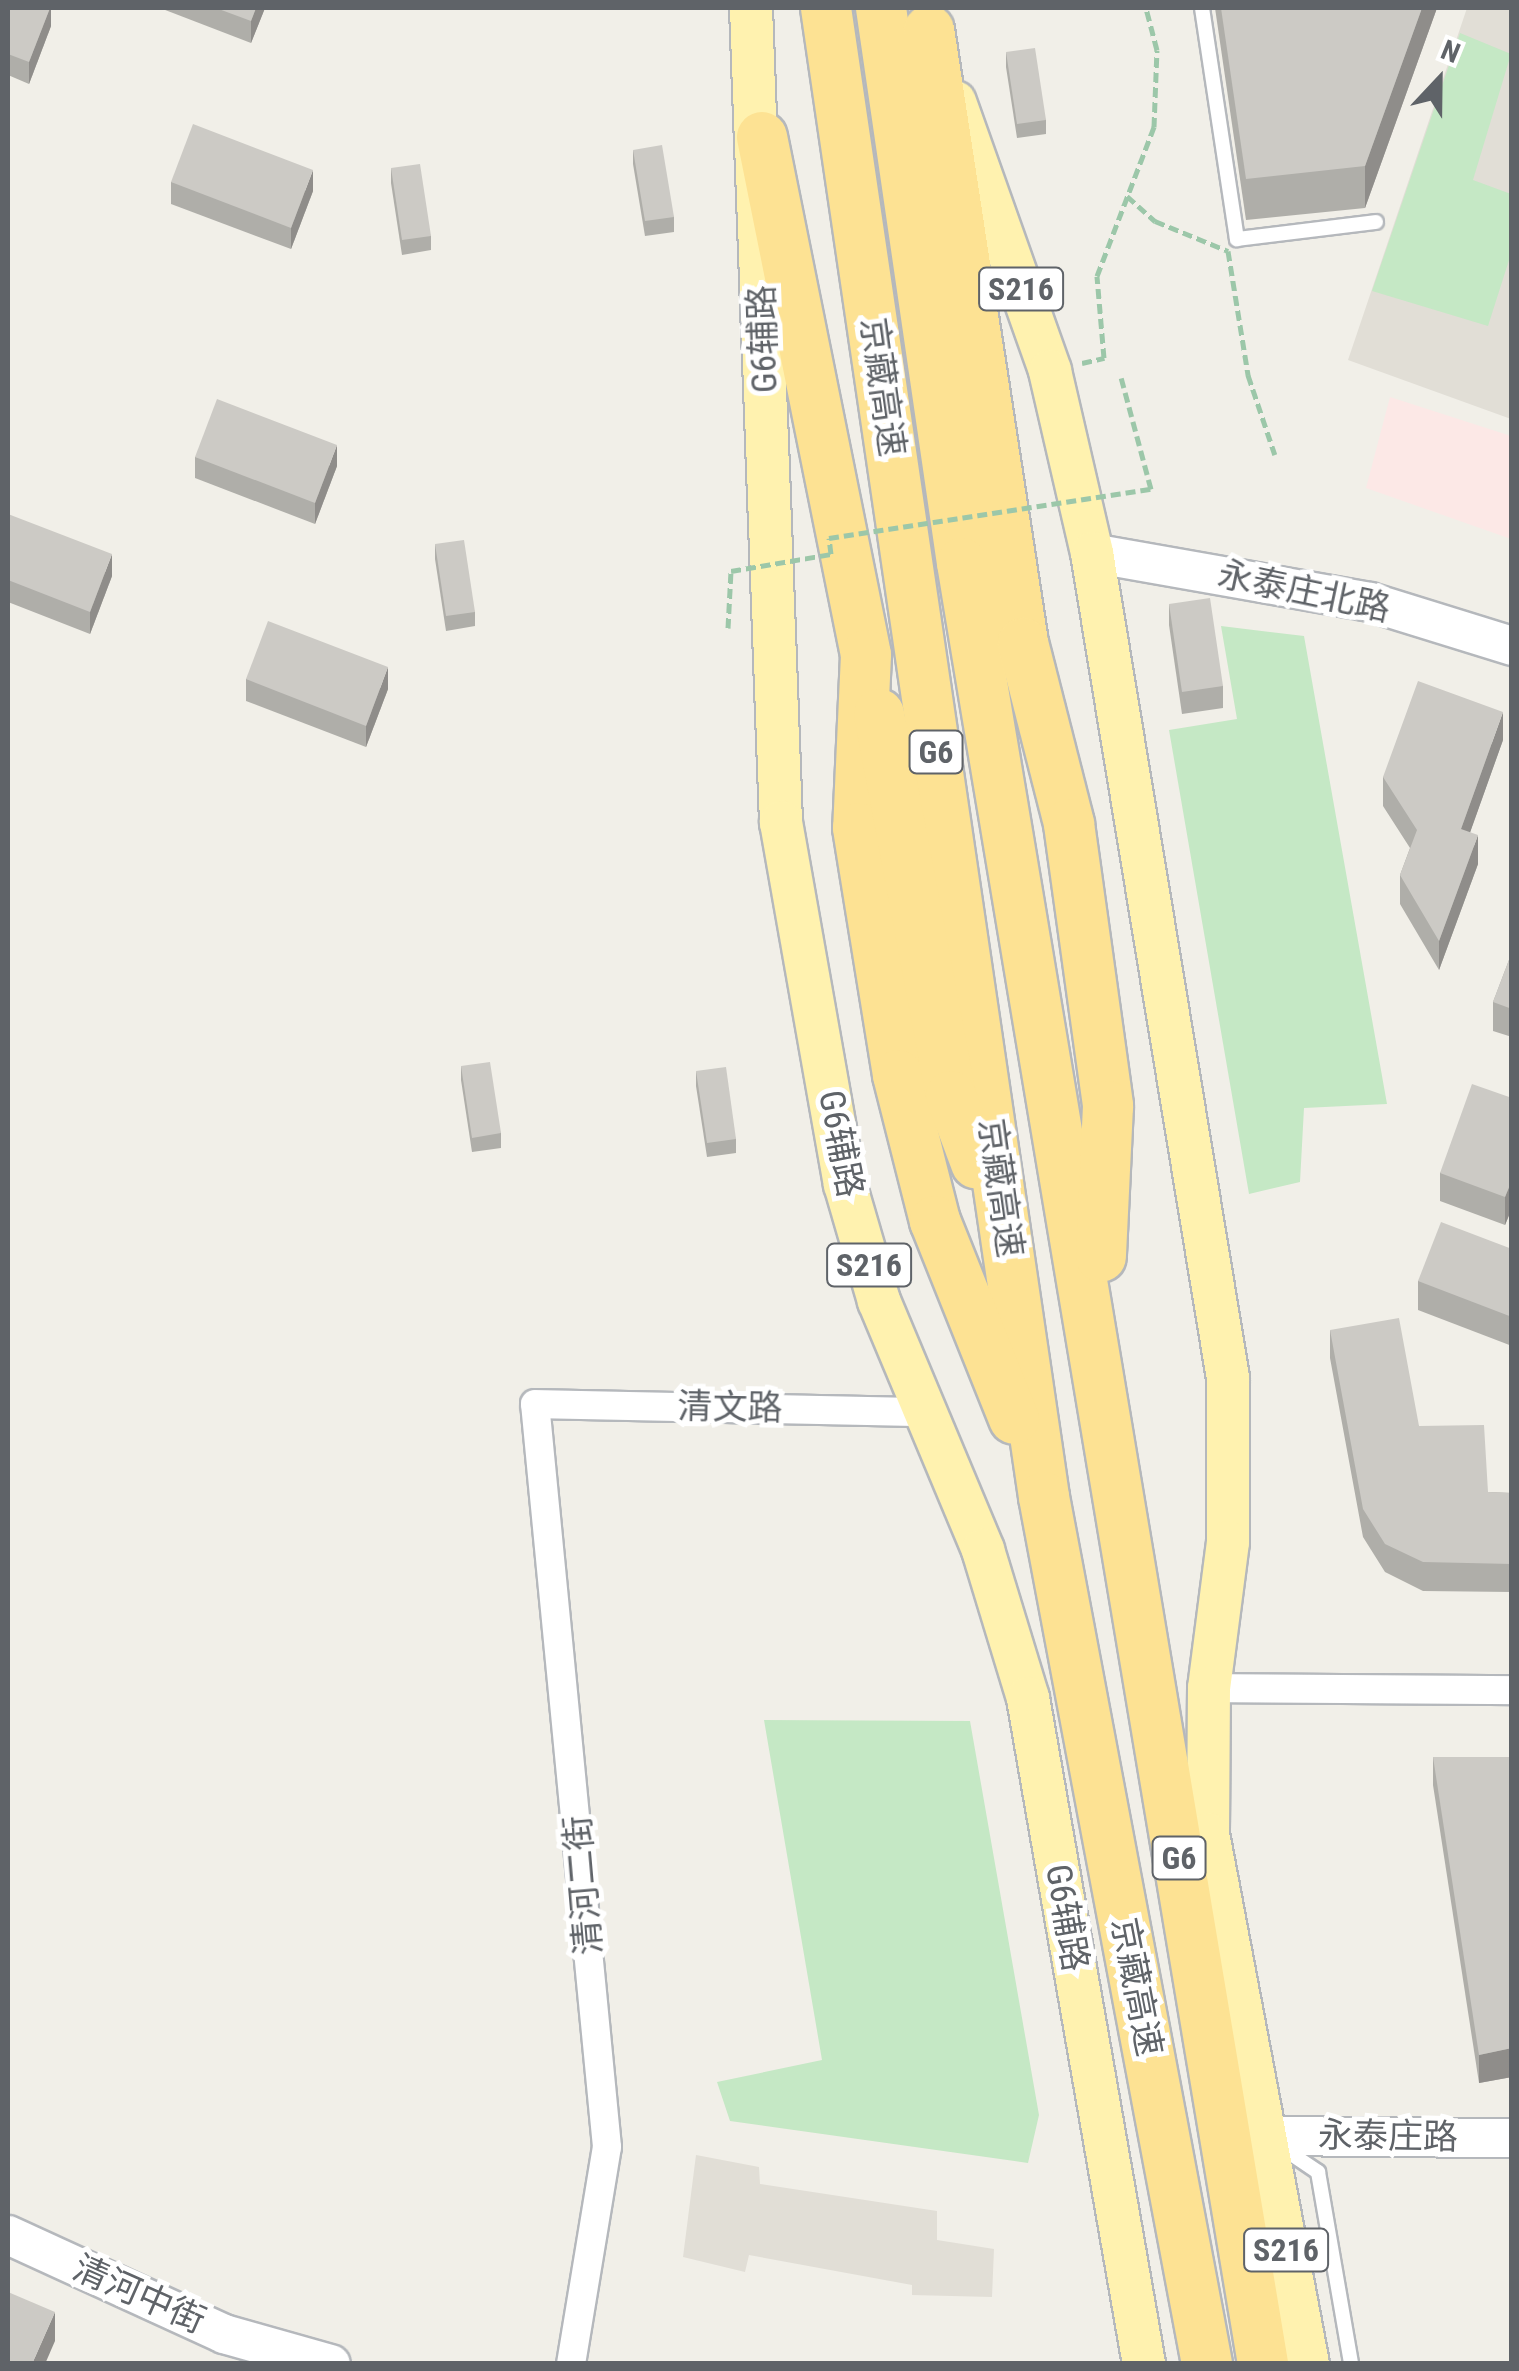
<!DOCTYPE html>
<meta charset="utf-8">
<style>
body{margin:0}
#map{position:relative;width:1519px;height:2371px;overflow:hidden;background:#f1efe8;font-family:"Roboto Condensed","Noto Sans SC",sans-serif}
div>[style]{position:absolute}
.education>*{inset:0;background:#e1ded6}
.medical>*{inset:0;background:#fce8e6}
.green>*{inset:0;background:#c5e8c5}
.path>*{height:5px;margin-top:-2.5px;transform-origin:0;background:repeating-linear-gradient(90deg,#9cc7a9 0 10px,transparent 0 15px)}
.roads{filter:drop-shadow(2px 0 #b5b8bc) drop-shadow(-2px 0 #b5b8bc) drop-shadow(0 2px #b5b8bc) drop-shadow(0 -2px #b5b8bc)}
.lane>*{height:14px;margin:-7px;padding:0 7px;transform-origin:7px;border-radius:7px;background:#fff}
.street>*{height:28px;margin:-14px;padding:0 14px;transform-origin:14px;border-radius:14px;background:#fff}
.secondary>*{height:38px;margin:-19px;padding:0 19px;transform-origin:19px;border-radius:19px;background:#fff}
.primary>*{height:42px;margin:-21px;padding:0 21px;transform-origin:21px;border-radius:21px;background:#fff2af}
.highway>*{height:50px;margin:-25px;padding:0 25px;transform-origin:25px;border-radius:25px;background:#fde293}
.path-bridge>*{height:5px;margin-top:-2.5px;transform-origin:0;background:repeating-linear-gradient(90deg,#9cc7a9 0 10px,transparent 0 15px)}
.wall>*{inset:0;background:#afaea9}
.shaded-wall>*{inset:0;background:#8f8d8a}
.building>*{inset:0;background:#cccac5}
span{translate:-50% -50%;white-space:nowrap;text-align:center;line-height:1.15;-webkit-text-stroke:10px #fff;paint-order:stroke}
.shield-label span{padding:2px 8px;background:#fff;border:2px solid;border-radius:8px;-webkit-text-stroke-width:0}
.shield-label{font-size:32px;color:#5f6368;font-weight:700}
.street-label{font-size:35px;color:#5f6368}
.frame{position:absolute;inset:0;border:10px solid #5f6368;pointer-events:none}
.north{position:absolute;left:1389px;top:30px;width:100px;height:100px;-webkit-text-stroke:8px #fff;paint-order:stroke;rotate:22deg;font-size:28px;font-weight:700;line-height:40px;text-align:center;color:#5f6368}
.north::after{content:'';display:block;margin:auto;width:35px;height:45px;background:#5f6368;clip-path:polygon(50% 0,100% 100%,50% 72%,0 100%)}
</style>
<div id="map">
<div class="education">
<i style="clip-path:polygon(1467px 8px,1511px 8px,1511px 419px,1348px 360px)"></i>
<i style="clip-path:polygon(696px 2155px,759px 2167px,760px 2184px,937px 2211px,937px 2240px,994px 2249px,992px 2297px,912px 2295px,912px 2285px,749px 2255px,745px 2272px,683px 2257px)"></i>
</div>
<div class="medical">
<i style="clip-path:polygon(1390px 397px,1511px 436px,1511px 539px,1366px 488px)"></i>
</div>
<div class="green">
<i style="clip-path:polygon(1460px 33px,1511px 54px,1473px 180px,1511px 194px,1511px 254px,1488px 326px,1372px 291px)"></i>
<i style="clip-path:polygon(1221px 626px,1304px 636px,1387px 1104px,1304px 1108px,1300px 1182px,1249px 1194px,1169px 730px,1237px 719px)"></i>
<i style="clip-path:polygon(764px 1720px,970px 1721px,1039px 2115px,1028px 2163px,730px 2121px,717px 2082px,822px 2060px)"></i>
</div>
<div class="path">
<i style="left:1127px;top:196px;width:38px;rotate:42deg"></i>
<i style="left:1155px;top:221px;width:79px;rotate:22.3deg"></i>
<i style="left:1228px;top:251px;width:126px;rotate:80.8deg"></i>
<i style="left:1248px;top:375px;width:84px;rotate:71.4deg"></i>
<i style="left:1082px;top:363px;width:23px;rotate:-13deg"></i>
<i style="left:1104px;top:358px;width:82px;rotate:-94.9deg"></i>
<i style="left:1097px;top:276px;width:160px;rotate:-69.1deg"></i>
<i style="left:1154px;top:127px;width:77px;rotate:-87.8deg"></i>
<i style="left:1157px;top:50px;width:43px;rotate:-104.7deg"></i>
</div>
<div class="roads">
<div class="lane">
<i style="left:1202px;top:8px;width:234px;rotate:81.4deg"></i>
<i style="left:1237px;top:239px;width:140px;rotate:-7deg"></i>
<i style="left:1281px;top:2147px;width:45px;rotate:34deg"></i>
<i style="left:1318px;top:2172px;width:195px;rotate:80.2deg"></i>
</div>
<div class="street">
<i style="left:1209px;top:1688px;width:303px;rotate:0.4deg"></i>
<i style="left:571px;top:2364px;width:220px;rotate:-80.6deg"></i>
<i style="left:607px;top:2147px;width:746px;rotate:-95.53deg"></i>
<i style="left:535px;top:1404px;width:390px;rotate:1.2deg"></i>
</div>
<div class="secondary">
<i style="left:1092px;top:553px;width:282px;rotate:10deg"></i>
<i style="left:1370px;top:602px;width:149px;rotate:17.2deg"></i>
<i style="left:1265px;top:2136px;width:247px;rotate:0.5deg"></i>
<i style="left:8px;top:2235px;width:238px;rotate:24.6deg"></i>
<i style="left:224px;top:2334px;width:111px;rotate:15.7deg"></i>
</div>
<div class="primary">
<i style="left:751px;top:8px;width:815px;rotate:87.89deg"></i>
<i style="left:781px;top:822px;width:368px;rotate:80deg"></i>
<i style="left:845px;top:1184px;width:122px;rotate:73.8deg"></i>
<i style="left:879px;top:1301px;width:270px;rotate:67.3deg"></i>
<i style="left:983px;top:1550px;width:155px;rotate:73.1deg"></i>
<i style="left:1028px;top:1698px;width:676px;rotate:80.12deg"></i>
<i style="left:955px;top:102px;width:285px;rotate:70.5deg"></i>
<i style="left:1050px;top:371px;width:187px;rotate:77deg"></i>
<i style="left:1092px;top:553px;width:836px;rotate:80.64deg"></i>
<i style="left:1228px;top:1378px;width:164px;rotate:90deg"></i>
<i style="left:1228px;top:1542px;width:147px;rotate:97.4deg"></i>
<i style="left:1209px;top:1688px;width:146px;rotate:90.4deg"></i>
<i style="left:1208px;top:1834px;width:539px;rotate:79.32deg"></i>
</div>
<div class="highway">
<i style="left:826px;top:8px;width:1505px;rotate:81.67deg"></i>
<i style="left:1044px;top:1497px;width:882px;rotate:79.35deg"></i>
<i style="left:881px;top:8px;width:561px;rotate:81.7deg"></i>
<i style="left:962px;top:563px;width:1826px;rotate:80.51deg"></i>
<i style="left:929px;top:30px;width:620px;rotate:81.28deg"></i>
<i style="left:1023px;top:643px;width:187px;rotate:75.7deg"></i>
<i style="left:1069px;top:824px;width:285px;rotate:82.1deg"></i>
<i style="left:1108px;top:1106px;width:151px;rotate:92.7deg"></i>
<i style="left:762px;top:137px;width:528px;rotate:78.65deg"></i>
<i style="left:866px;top:655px;width:173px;rotate:92.6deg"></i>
<i style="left:858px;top:828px;width:250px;rotate:80.8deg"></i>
<i style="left:898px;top:1075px;width:151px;rotate:75.8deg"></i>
<i style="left:935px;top:1221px;width:213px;rotate:68.2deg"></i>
<i style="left:879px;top:714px;width:389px;rotate:79.3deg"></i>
<i style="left:951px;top:1096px;width:72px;rotate:69.5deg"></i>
</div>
</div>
<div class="path-bridge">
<i style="left:728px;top:628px;width:57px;rotate:-87deg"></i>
<i style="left:731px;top:571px;width:101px;rotate:-9.6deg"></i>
<i style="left:831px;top:554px;width:16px;rotate:-97deg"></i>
<i style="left:829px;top:538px;width:326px;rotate:-8.7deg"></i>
<i style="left:1151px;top:489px;width:120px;rotate:-105deg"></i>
</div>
<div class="wall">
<i style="clip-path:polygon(8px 8px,51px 8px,51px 26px,29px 84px,8px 75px)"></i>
<i style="clip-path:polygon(160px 8px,265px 8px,251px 43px)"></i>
<i style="clip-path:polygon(1215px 8px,1437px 8px,1365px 208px,1246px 220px)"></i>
<i style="clip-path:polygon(1006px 52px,1046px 120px,1046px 134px,1017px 138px,1006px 67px)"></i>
<i style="clip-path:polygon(633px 150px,674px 217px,674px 232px,645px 236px,633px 164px)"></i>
<i style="clip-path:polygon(391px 168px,431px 236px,431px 250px,402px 255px,391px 183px)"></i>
<i style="clip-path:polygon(171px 182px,313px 191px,291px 249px,171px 204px)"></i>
<i style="clip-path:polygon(195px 457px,337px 466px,315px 524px,195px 478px)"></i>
<i style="clip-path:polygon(8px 514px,112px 576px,90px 634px,8px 602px)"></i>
<i style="clip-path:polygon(435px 544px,475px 612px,475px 626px,446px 631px,435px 559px)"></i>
<i style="clip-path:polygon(1169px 604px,1223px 686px,1223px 708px,1182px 714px,1169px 625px)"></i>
<i style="clip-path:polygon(246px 679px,388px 689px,366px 747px,246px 701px)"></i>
<i style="clip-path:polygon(1503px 740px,1470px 832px,1478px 864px,1439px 970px,1400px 904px,1400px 875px,1410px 848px,1383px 806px,1383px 777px)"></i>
<i style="clip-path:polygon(1512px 952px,1512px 1037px,1493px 1031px,1493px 1002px)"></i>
<i style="clip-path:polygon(461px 1066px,501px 1133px,501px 1148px,472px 1152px,461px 1080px)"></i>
<i style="clip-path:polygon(696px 1071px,736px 1139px,736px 1153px,707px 1157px,696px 1086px)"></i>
<i style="clip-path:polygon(1512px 1098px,1512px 1208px,1505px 1225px,1440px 1201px,1440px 1173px)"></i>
<i style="clip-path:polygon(1512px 1249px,1512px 1346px,1418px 1310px,1418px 1281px)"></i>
<i style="clip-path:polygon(1330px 1330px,1419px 1426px,1488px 1492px,1512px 1493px,1512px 1592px,1423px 1591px,1385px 1572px,1363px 1537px,1330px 1358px)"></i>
<i style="clip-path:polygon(1433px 1757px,1512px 1757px,1512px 2077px,1479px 2083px,1433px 1785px)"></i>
</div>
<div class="shaded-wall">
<i style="clip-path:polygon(50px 8px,51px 8px,51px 26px,29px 84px,29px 62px)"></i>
<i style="clip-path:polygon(256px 8px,265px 8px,251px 43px,251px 21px)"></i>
<i style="clip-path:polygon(1422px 8px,1437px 8px,1365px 208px,1365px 166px)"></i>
<i style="clip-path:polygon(313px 170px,313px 191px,291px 249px,291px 228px)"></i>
<i style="clip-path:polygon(337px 445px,337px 466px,315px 524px,315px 503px)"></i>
<i style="clip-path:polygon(112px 554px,112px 576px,90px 634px,90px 612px)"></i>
<i style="clip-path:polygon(388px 667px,388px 689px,366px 747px,366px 726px)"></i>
<i style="clip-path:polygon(1503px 712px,1503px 740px,1461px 858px,1461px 829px)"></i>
<i style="clip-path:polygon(1478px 835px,1478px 864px,1439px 970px,1439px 941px)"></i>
<i style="clip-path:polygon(1512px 1180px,1512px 1208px,1505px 1225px,1505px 1197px)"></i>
<i style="clip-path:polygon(1512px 2048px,1512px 2077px,1479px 2083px,1479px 2055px)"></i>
<i style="clip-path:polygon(55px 2312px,55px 2341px,45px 2364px,32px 2364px)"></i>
</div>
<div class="building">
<i style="clip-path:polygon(8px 8px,50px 8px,29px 62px,8px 54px)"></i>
<i style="clip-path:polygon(216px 8px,256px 8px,251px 21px)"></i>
<i style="clip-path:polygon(1221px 8px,1422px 8px,1365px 166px,1246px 179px)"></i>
<i style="clip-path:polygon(1035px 48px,1046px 120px,1017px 124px,1006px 52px)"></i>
<i style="clip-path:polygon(193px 124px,313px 170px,291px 228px,171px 182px)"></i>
<i style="clip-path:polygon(662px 145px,674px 217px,645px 221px,633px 150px)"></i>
<i style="clip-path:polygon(420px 164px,431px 236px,402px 240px,391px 168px)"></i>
<i style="clip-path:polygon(217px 399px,337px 445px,315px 503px,195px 457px)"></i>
<i style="clip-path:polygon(8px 514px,112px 554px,90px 612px,8px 580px)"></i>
<i style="clip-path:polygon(464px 540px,475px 612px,446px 616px,435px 544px)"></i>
<i style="clip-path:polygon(1210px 598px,1223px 686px,1182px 692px,1169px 604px)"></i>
<i style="clip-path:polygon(268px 621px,388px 667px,366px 726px,246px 679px)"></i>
<i style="clip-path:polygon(1418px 681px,1503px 712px,1461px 829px,1478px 835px,1439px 941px,1400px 875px,1417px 830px,1383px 777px)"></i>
<i style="clip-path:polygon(1512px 952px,1512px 1009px,1493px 1002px)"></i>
<i style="clip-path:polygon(490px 1062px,501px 1133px,472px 1138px,461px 1066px)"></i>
<i style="clip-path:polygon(726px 1067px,736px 1139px,707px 1143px,696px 1071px)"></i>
<i style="clip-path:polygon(1472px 1084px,1512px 1098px,1512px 1180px,1505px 1197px,1440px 1173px)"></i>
<i style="clip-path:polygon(1441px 1222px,1512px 1249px,1512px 1317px,1418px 1281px)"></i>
<i style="clip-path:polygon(1399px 1318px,1419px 1426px,1484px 1425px,1488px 1492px,1512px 1493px,1512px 1564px,1423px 1562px,1385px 1544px,1363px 1509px,1330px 1330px)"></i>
<i style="clip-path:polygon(1433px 1757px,1512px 1757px,1512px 2048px,1479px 2055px)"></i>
<i style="clip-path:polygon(8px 2292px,55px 2312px,32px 2364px,8px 2364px)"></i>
</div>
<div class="shield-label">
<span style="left:1021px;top:289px">S216</span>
<span style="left:936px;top:752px">G6</span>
<span style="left:869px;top:1265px">S216</span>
<span style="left:1179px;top:1858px">G6</span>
<span style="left:1286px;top:2250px">S216</span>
</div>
<div class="street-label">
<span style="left:764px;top:339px;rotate:-92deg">G6辅路</span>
<span style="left:882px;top:387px;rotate:82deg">京藏高速</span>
<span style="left:1304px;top:592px;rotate:12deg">永泰庄北路</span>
<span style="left:840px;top:1144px;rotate:79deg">G6辅路</span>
<span style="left:1000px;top:1188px;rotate:82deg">京藏高速</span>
<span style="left:730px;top:1408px;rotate:1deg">清文路</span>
<span style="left:584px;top:1885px;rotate:-95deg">清河二街</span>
<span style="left:1066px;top:1918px;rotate:80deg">G6辅路</span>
<span style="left:1136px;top:1987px;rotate:79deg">京藏高速</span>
<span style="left:1388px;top:2137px;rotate:1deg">永泰庄路</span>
<span style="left:139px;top:2295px;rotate:24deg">清河中街</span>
</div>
<div class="frame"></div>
<div class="north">N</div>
</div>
